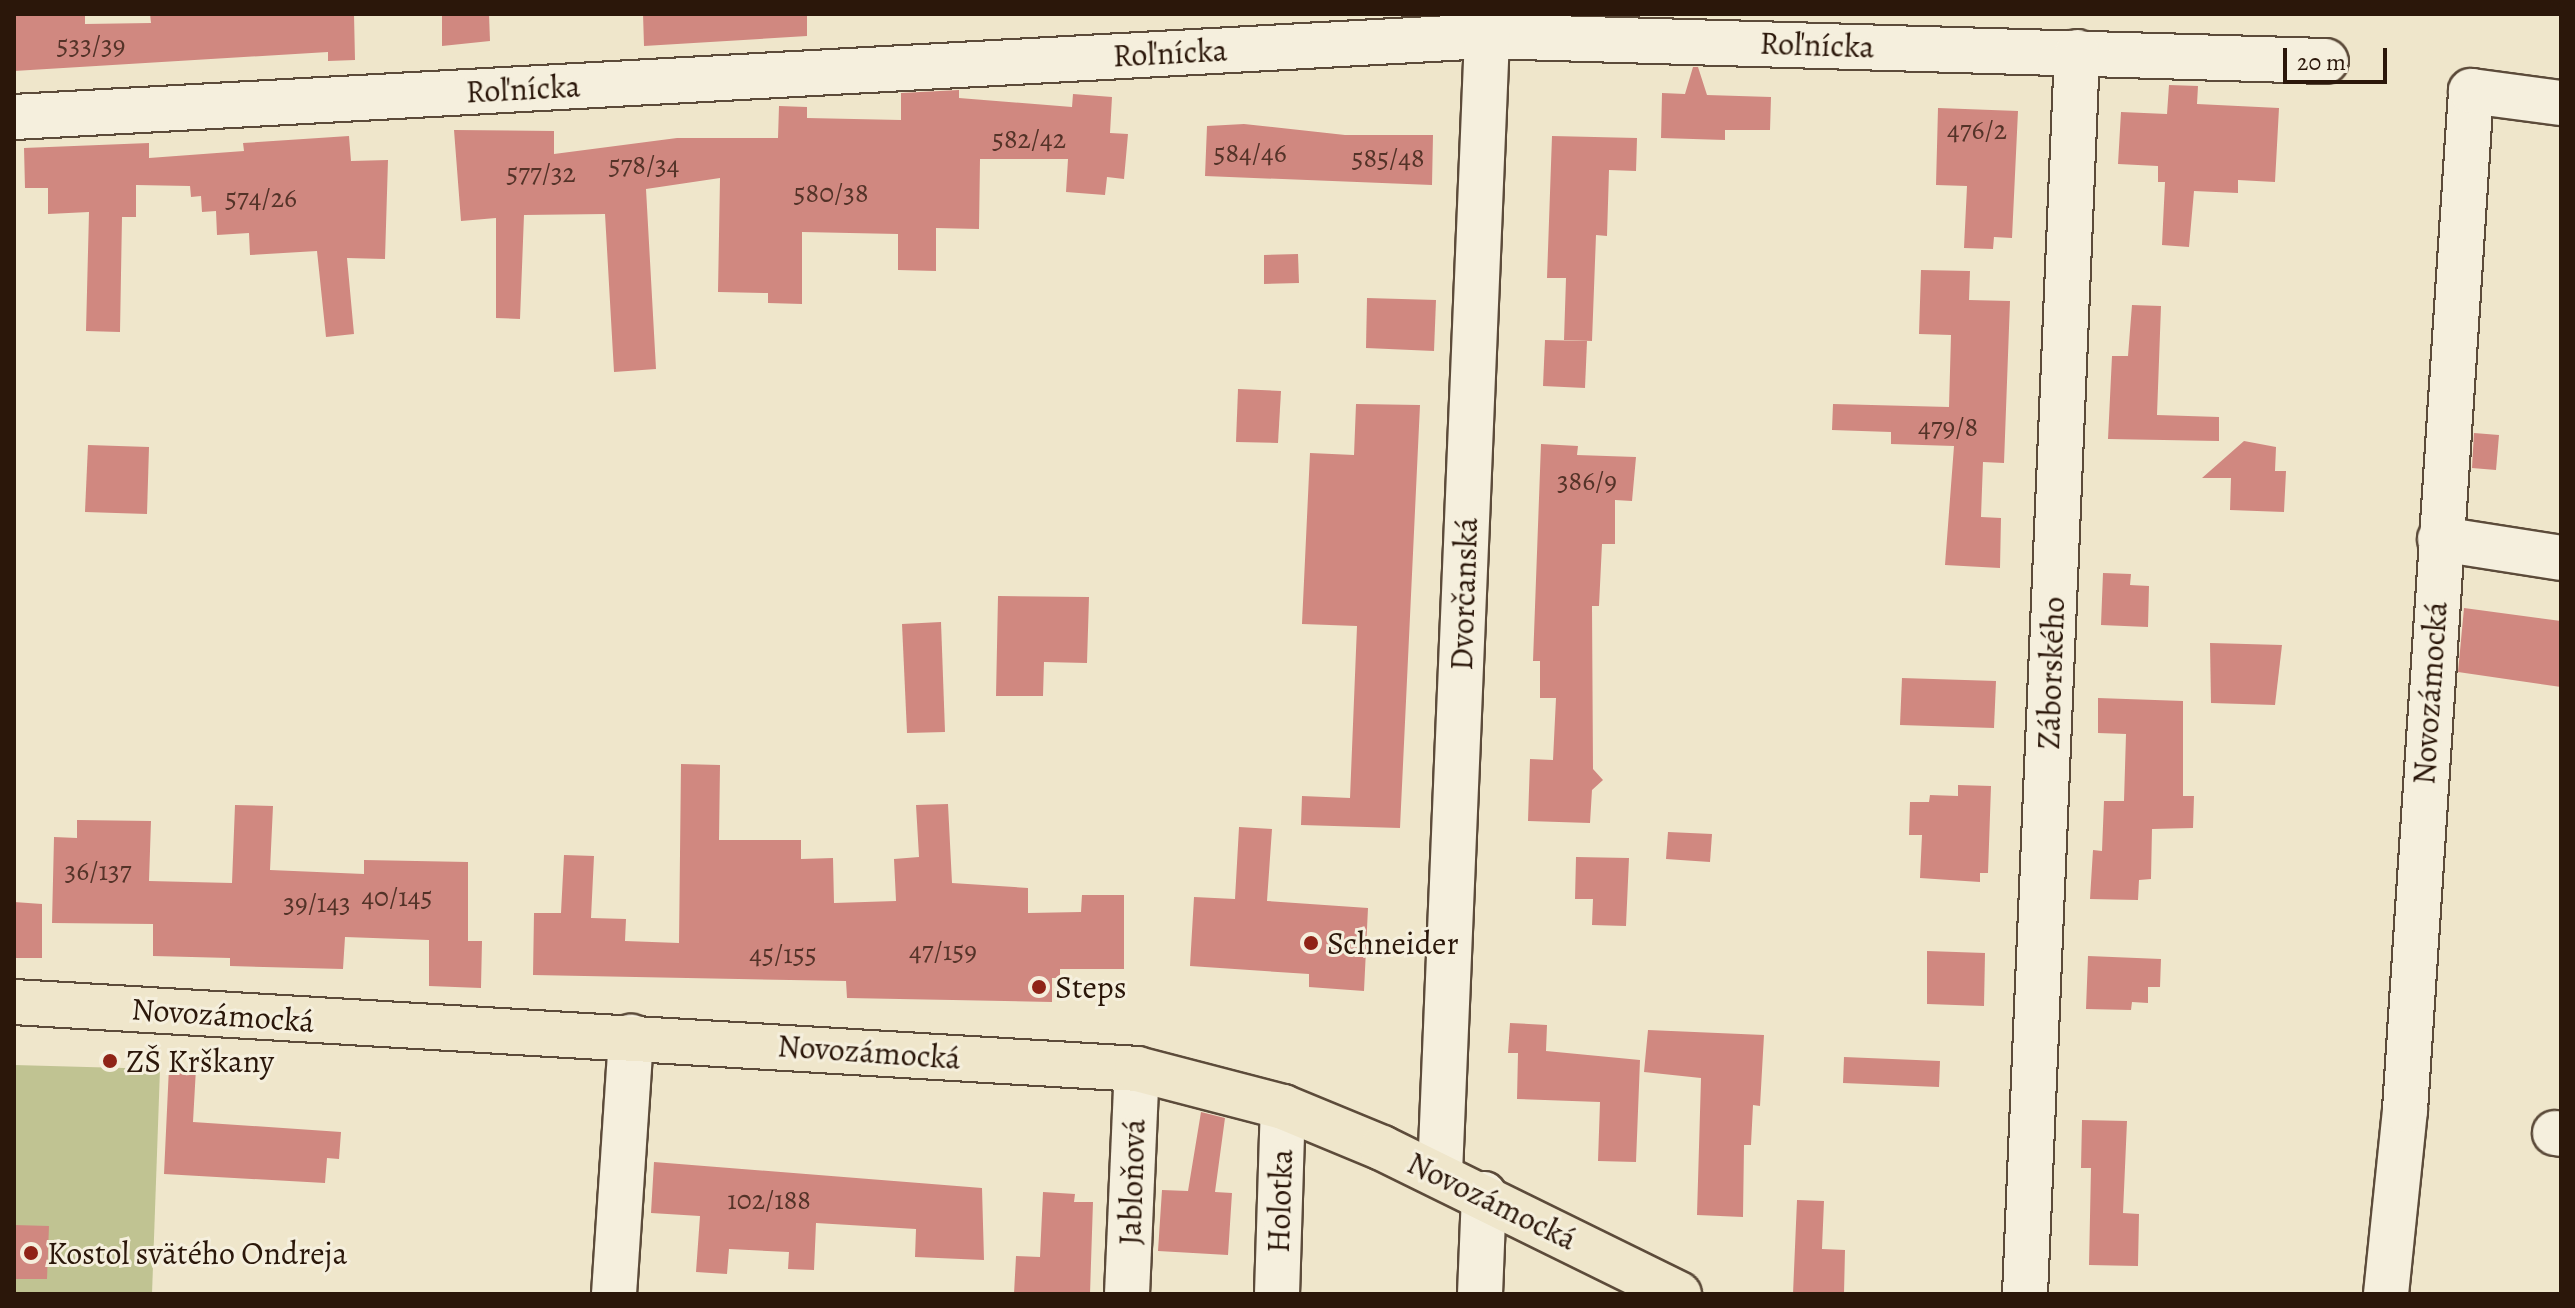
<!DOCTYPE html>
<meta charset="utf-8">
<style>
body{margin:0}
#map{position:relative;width:2575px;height:1308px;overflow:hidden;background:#efe6cb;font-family:Alegreya,serif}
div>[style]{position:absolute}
.green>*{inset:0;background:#c0c392}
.building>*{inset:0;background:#d08880}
.roads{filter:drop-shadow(2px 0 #5c4b3a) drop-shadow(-2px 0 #5c4b3a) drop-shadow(0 2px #5c4b3a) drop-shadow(0 -2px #5c4b3a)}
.minor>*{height:44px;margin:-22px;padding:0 22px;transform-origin:22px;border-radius:22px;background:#f5efdd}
.major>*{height:44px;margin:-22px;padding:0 22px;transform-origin:22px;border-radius:22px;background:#efe6cb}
.dots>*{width:22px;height:22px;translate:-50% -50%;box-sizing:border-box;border:4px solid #f5efdd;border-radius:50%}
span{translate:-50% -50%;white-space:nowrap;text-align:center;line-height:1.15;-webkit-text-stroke:6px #f5efdd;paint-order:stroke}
.number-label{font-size:28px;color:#543328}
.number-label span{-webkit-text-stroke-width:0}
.street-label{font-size:32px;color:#2b170a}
.poi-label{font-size:32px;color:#2b170a}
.left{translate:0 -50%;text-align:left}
.frame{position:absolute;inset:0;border:16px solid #2b170a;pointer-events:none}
.scale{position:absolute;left:2283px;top:48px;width:104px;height:36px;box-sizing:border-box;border:4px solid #2b170a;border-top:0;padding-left:10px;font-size:24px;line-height:28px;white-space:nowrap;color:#2b170a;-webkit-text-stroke:6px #f5efdd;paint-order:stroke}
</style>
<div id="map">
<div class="green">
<i style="clip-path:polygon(14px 1065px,160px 1069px,152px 1294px,14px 1294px)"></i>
</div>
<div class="building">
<i style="clip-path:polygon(14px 14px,85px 14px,85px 24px,151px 23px,150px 14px,354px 14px,355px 60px,328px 61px,328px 52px,14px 71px)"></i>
<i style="clip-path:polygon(442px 14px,489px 14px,490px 41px,442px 46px)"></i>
<i style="clip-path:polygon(643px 14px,807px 14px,807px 36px,644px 46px)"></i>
<i style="clip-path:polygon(1693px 67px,1698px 67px,1707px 95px,1771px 97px,1770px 130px,1725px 130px,1725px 140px,1661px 138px,1662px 93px,1685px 94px)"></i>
<i style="clip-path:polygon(2169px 85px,2198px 86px,2197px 104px,2279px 108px,2275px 182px,2238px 180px,2238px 193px,2194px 191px,2189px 247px,2162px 245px,2165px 182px,2158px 182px,2158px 166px,2118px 164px,2121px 112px,2167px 114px)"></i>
<i style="clip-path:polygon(959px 90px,959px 98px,1072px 107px,1073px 94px,1112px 97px,1110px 133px,1128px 134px,1124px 179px,1107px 177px,1105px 195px,1066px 192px,1068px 159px,980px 159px,979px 229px,936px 228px,936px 271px,898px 270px,898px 234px,802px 232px,802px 304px,768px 303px,768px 293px,718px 292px,720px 178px,646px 189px,656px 369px,614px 372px,605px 214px,524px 215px,520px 319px,496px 318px,496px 218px,461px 221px,454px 130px,554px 131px,554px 154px,677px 138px,778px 138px,779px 106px,807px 107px,807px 118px,901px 120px,901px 93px)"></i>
<i style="clip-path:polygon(1938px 108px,2018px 111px,2012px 238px,1994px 237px,1993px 249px,1964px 248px,1967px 186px,1936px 185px)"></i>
<i style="clip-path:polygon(1244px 124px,1345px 135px,1433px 135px,1432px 185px,1205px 176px,1207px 126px)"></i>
<i style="clip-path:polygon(349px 136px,351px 161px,388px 160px,385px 259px,347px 258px,354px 334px,326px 337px,317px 251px,250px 255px,249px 233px,217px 235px,216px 211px,202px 212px,201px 196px,191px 197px,190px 186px,136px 185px,136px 217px,122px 217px,120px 332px,86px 331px,89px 212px,48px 214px,48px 188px,25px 188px,24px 148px,149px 143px,149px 158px,244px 151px,243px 143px)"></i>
<i style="clip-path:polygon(1552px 136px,1637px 138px,1636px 171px,1609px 170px,1607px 236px,1596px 235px,1592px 341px,1564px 340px,1566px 278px,1547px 278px)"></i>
<i style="clip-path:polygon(1298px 254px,1299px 283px,1264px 284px,1264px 255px)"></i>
<i style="clip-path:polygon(1921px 270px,1970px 271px,1969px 300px,2010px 301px,2004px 463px,1983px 462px,1981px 517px,2001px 518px,2000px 568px,1945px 565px,1954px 446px,1891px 444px,1891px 432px,1832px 430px,1833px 404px,1949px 407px,1951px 335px,1919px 334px)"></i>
<i style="clip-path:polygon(1367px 298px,1436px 300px,1434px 351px,1366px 348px)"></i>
<i style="clip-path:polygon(2132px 305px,2161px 306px,2157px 415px,2219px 417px,2219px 441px,2108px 439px,2112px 356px,2128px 356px)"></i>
<i style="clip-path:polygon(1545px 340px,1587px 341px,1585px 388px,1543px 386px)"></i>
<i style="clip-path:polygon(1238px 389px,1281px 391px,1278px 443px,1236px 442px)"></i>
<i style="clip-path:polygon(1356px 404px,1420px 405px,1400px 828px,1301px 825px,1302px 796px,1350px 798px,1357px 626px,1302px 624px,1310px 453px,1354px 455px)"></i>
<i style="clip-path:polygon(2474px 433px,2499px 435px,2496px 470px,2472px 468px)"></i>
<i style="clip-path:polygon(2244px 441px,2276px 447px,2275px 471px,2286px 471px,2284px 512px,2230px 510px,2231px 478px,2202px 478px)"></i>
<i style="clip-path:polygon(1541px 444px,1578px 446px,1577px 455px,1636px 457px,1632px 501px,1615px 500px,1615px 544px,1602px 544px,1599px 606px,1592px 606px,1593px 769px,1603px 780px,1592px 790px,1590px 823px,1528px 821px,1530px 759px,1553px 760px,1556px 698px,1540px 698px,1540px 661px,1533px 661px)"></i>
<i style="clip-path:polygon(88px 445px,149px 447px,147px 514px,85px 512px)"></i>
<i style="clip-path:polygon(2103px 573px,2131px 574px,2130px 585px,2149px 586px,2148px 627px,2101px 625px)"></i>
<i style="clip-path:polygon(998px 596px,1089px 597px,1087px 663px,1044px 662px,1043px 696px,996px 696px)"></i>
<i style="clip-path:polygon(2464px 608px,2561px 621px,2561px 687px,2458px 672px)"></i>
<i style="clip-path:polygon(941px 622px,945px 732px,907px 733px,902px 624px)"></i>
<i style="clip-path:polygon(2210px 643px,2282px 645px,2275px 705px,2211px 703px)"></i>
<i style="clip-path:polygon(1902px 678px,1996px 681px,1994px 728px,1900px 725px)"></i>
<i style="clip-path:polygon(2098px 698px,2183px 701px,2183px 796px,2194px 796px,2193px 828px,2152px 829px,2151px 879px,2139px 880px,2138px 900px,2090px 899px,2093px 850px,2102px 851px,2104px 801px,2124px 801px,2126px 734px,2098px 733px)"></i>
<i style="clip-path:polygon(681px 764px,720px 765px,719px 840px,801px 840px,801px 859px,833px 858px,834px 903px,896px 901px,894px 859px,919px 857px,916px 805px,948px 804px,952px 883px,1028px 888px,1028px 913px,1081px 912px,1082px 895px,1124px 895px,1124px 969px,1060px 969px,1060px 978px,1052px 978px,1052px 1002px,847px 998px,846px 981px,533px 975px,534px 913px,561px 913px,564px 855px,594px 856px,591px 918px,626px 919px,625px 941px,679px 943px)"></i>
<i style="clip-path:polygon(1958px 785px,1991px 786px,1988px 873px,1980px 873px,1980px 882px,1920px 878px,1922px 835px,1909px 835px,1910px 802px,1929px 802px,1930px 795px,1958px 796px)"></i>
<i style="clip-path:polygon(235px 805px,273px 806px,270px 870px,364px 874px,364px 860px,468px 862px,468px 941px,482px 941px,481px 988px,429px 986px,429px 940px,345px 937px,343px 969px,230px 966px,230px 958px,153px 956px,153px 924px,52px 923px,54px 837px,77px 838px,77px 820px,151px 821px,149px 881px,232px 883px)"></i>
<i style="clip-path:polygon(1239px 827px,1272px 829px,1267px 901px,1368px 908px,1364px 991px,1309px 987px,1309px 974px,1190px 966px,1194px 897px,1235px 899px)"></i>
<i style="clip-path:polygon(1668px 832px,1712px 834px,1710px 862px,1666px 859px)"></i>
<i style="clip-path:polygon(1576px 857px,1629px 858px,1626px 926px,1592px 925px,1593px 899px,1575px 899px)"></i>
<i style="clip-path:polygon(14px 902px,42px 904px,42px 958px,14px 958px)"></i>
<i style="clip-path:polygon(1927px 951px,1985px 953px,1984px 1006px,1927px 1004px)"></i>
<i style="clip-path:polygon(2088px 956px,2161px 959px,2160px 987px,2148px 987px,2148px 1003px,2132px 1002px,2131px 1010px,2086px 1009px)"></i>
<i style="clip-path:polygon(1510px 1023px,1547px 1025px,1546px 1051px,1640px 1060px,1636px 1162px,1598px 1161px,1600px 1102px,1517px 1099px,1518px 1053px,1508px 1053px)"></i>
<i style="clip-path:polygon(1648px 1030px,1764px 1035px,1760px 1106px,1753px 1105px,1751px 1145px,1744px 1145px,1743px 1217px,1697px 1215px,1701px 1078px,1644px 1072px)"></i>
<i style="clip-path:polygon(1844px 1057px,1940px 1061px,1939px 1087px,1843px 1083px)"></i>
<i style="clip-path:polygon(169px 1067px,196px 1068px,193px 1122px,341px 1132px,339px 1159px,327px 1158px,325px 1183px,164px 1174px)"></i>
<i style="clip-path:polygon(1201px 1112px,1225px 1118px,1215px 1192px,1232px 1193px,1228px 1255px,1158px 1251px,1162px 1190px,1188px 1191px)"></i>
<i style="clip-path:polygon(2082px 1120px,2127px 1121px,2123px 1213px,2139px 1214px,2138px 1266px,2089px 1265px,2091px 1168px,2081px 1168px)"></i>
<i style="clip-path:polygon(654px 1162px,982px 1188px,984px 1260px,915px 1257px,916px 1229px,816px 1223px,814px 1270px,788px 1269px,789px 1252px,729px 1249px,727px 1274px,696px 1272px,700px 1216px,651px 1213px)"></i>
<i style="clip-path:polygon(1043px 1192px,1075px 1194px,1074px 1202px,1093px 1202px,1090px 1294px,1014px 1294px,1016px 1256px,1040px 1257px)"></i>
<i style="clip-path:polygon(1797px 1200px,1824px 1201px,1822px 1249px,1845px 1250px,1844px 1294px,1793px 1294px)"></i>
<i style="clip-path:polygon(14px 1225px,49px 1226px,47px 1279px,14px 1279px)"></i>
</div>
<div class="roads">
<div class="minor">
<i style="left:14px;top:117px;width:1475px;rotate:-3.15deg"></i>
<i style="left:1487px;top:36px;width:839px;rotate:1.71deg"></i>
<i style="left:2440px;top:539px;width:122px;rotate:8.9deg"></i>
<i style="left:2555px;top:1133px;width:6px;rotate:9deg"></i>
<i style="left:1440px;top:1173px;width:1160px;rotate:-87.63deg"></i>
<i style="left:614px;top:1294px;width:258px;rotate:-86.2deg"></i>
<i style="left:1127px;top:1294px;width:225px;rotate:-87.5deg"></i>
<i style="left:1277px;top:1294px;width:187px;rotate:-88.2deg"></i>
<i style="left:1480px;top:1294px;width:100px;rotate:-87.7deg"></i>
<i style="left:2025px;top:1294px;width:1243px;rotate:-87.6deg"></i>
<i style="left:2386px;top:1294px;width:185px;rotate:-84.1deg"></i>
<i style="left:2405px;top:1110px;width:1021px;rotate:-86.29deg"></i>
<i style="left:2471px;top:91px;width:91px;rotate:7.6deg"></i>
</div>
<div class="major">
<i style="left:14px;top:1002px;width:1125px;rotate:3.41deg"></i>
<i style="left:1137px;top:1069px;width:151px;rotate:14.6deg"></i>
<i style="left:1283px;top:1107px;width:107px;rotate:22.5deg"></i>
<i style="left:1382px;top:1148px;width:331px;rotate:26.2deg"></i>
</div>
</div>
<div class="dots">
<i style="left:1311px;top:943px;background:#8f2418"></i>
<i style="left:1039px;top:987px;background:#8f2418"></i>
<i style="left:110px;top:1061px;background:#8f2418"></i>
<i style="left:31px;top:1253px;background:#8f2418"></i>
</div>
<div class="number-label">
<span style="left:91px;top:45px">533/39</span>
<span style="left:1977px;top:130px">476/2</span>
<span style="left:1029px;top:139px">582/42</span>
<span style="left:1250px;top:153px">584/46</span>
<span style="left:1388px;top:158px">585/48</span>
<span style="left:644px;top:165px">578/34</span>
<span style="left:541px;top:173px">577/32</span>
<span style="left:831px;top:193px">580/38</span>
<span style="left:261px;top:198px">574/26</span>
<span style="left:1948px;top:427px">479/8</span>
<span style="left:1587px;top:481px">386/9</span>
<span style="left:98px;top:871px">36/137</span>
<span style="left:397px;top:897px">40/145</span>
<span style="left:317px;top:903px">39/143</span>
<span style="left:943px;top:951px">47/159</span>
<span style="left:783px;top:954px">45/155</span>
<span style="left:769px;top:1200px">102/188</span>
</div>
<div class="street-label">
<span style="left:1817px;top:45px;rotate:2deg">Roľnícka</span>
<span style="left:1170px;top:53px;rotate:-3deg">Roľnícka</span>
<span style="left:523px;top:89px;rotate:-3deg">Roľnícka</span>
<span style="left:1464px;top:594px;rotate:-88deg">Dvorčanská</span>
<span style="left:2051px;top:673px;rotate:-88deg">Záborského</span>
<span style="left:2430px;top:693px;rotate:-86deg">Novozámocká</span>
<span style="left:223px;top:1015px;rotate:4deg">Novozámocká</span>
<span style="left:869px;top:1052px;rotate:4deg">Novozámocká</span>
<span style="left:1132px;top:1182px;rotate:-88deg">Jabloňová</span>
<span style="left:1280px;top:1201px;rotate:-88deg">Holotka</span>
<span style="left:1492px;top:1201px;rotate:26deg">Novozámocká</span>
</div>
<div class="poi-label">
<span class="left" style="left:1327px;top:943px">Schneider</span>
<span class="left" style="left:1055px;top:987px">Steps</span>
<span class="left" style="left:126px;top:1061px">ZŠ Krškany</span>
<span class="left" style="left:47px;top:1253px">Kostol svätého Ondreja</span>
</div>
<div class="frame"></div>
<div class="scale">20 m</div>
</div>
